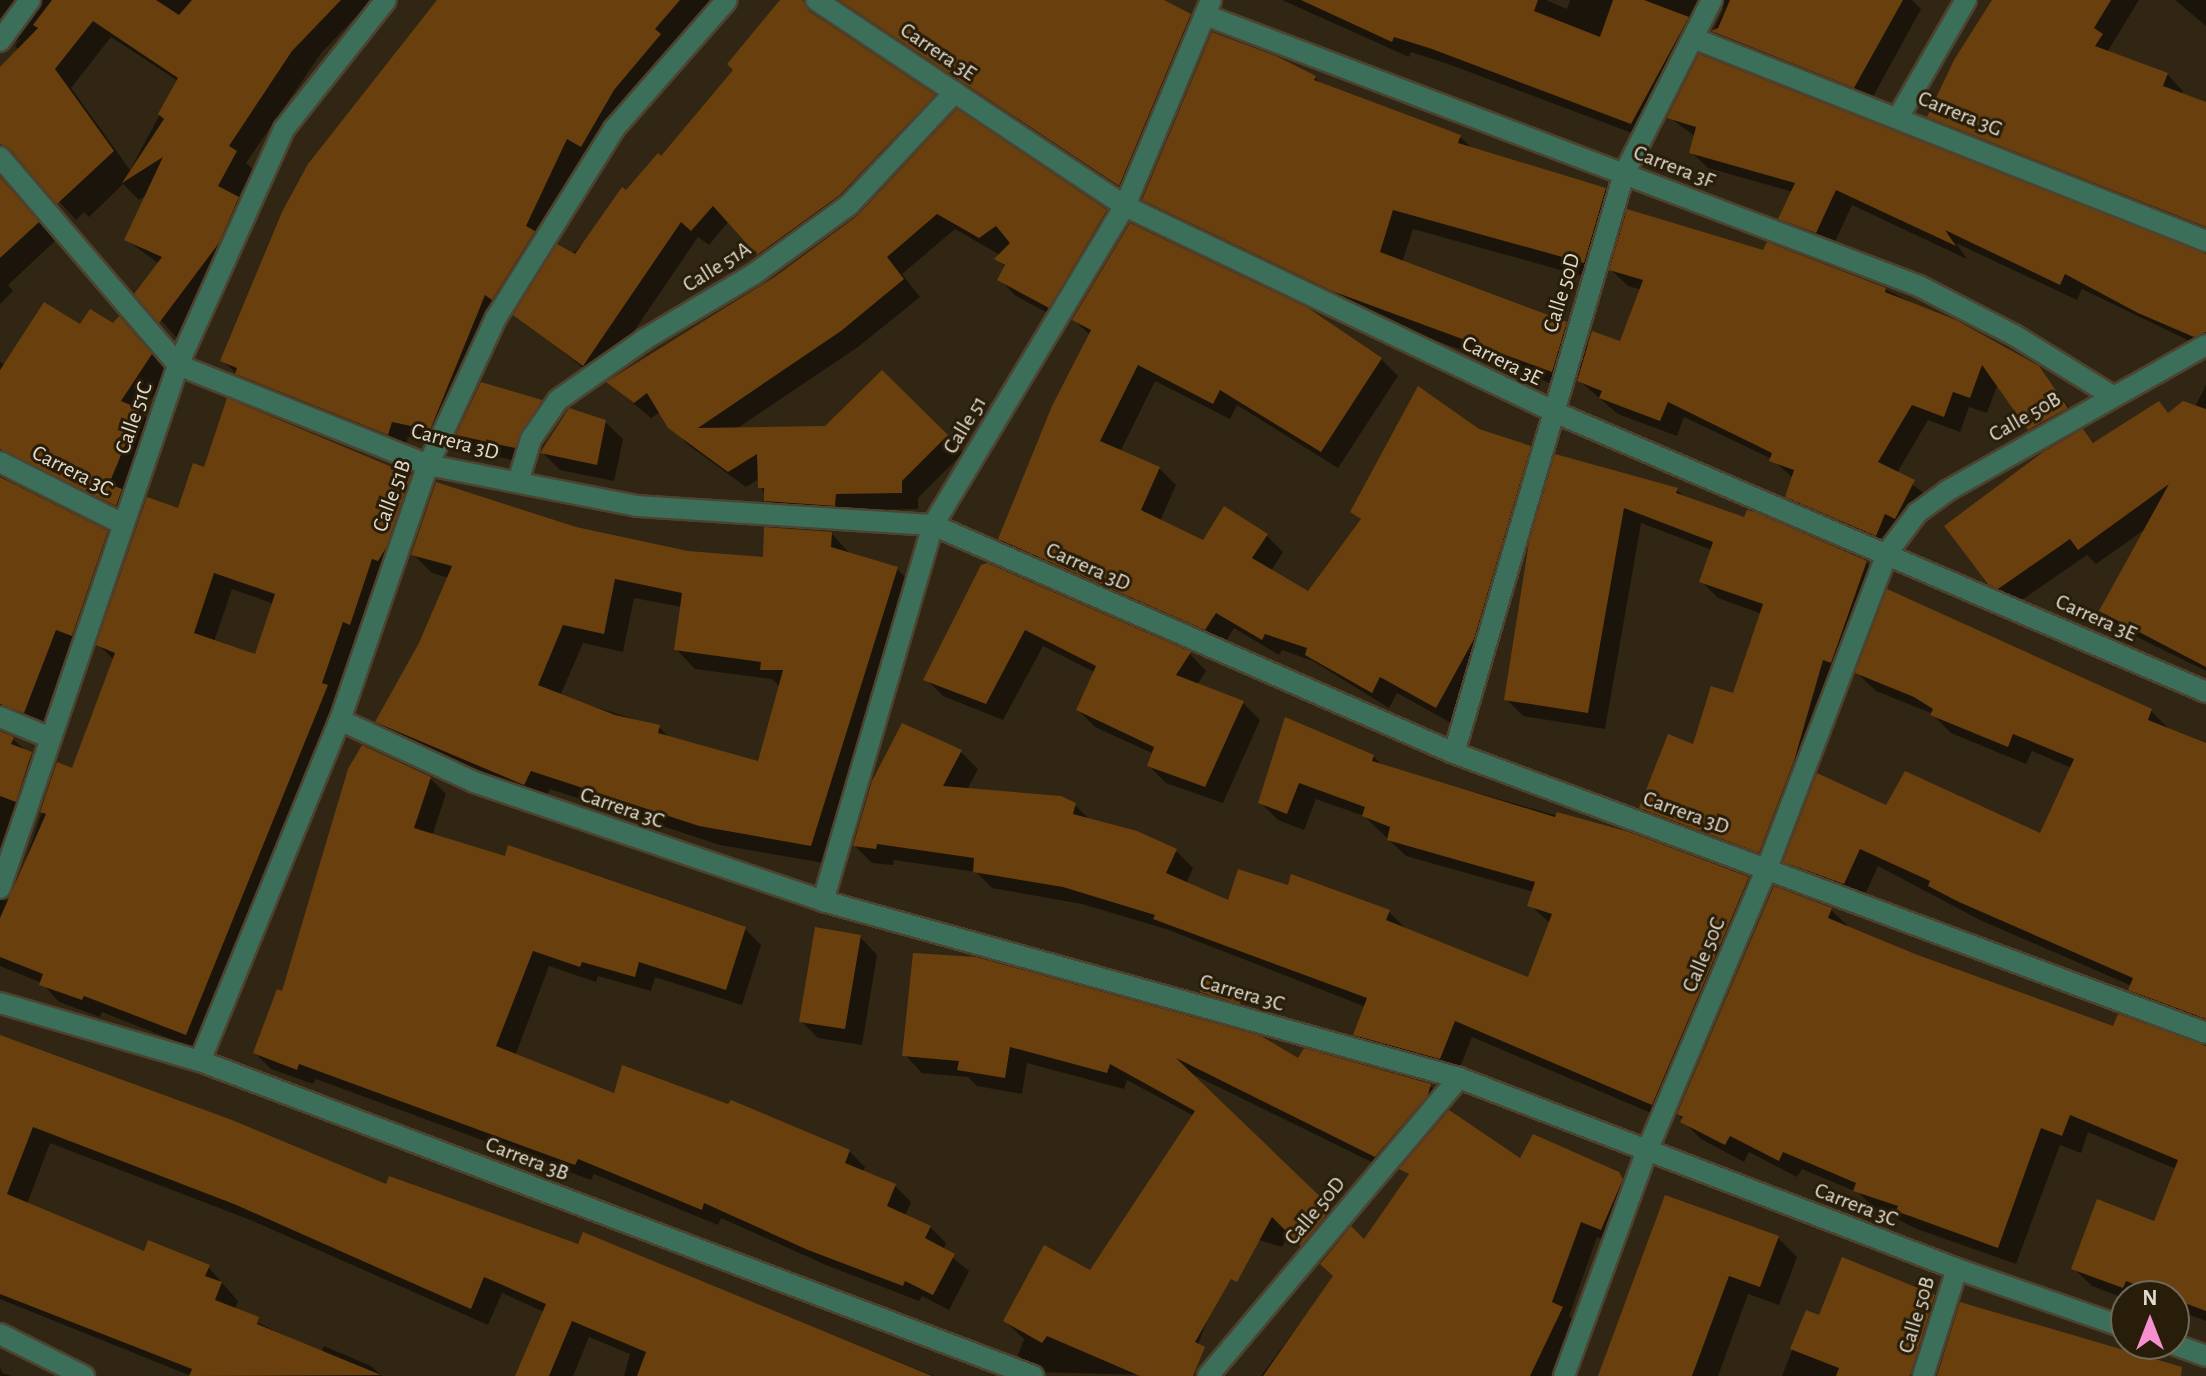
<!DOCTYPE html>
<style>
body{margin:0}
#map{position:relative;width:2206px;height:1376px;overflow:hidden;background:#312613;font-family:"Alegreya Sans",sans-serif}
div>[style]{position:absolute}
.shadow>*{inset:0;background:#0007}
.building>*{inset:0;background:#6a3f0e}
.roads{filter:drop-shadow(2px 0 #4d4331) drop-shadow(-2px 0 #4d4331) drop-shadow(0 2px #4d4331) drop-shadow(0 -2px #4d4331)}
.minor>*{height:20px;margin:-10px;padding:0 10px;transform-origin:10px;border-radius:10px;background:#3b6f5a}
span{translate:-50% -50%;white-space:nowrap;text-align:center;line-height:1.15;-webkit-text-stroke:6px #271d09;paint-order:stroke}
.street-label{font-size:22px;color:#e1dace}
.north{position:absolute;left:2110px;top:1280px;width:80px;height:80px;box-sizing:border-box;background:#271d09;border:2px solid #716958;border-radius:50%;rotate:0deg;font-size:22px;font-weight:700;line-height:32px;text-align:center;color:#e1dace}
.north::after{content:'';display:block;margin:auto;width:28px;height:36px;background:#f690cf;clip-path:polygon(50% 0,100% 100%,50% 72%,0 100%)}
</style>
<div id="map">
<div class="shadow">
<i style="clip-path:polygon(evenodd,0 0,372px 0,322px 52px,246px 163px,253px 169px,238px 198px,255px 216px,236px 260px,177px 338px,137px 294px,159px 264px,127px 240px,147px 195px,139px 200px,123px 184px,89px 217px,84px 212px,76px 220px,26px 165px,14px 162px,0 148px,0 70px,19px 50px,15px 46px,21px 38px,10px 46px,0 39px,0 0,111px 37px,178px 81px,130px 170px,71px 88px,111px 37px)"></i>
<i style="clip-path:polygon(438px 0,722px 0,597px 162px,583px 154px,502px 309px,446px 445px,408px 437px,404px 450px,254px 390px,222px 360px)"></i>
<i style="clip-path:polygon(782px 0,1159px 0,1190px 15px,1206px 32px,1136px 201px,841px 5px,828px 4px,818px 16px,821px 21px,949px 112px,775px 270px,729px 221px,709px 245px,698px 237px,600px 381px,516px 315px,662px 158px,736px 71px,729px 64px)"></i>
<i style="clip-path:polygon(1282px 0,1546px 0,1567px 9px,1570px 0,1912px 0,1921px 9px,1870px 102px,1729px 47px,1713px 31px,1724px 8px,1717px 10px,1648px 139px,1451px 65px,1411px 52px,1409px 57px)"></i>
<i style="clip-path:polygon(2022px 0,2139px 0,2106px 54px)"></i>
<i style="clip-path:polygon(2175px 0,2206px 0,2206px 26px)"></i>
<i style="clip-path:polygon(2167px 74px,2183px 91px,2181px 95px,2206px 105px,2206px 236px,1946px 133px,1930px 116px)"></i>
<i style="clip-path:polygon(evenodd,1315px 78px,1323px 86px,1460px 137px,1473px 149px,1605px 189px,1625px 211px,1885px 289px,2037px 367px,2083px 425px,2046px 445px,1998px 383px,1987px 413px,1969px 407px,1960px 432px,1928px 420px,1897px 473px,1930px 498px,1893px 551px,1803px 513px,1787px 496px,1793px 478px,1772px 459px,1684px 417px,1677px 436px,1618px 414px,1576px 378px,1572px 391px,1354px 310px,1164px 219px,1144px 199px,1315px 78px,1413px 229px,1604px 282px,1608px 267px,1628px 286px,1642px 290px,1622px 344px,1589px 346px,1566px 323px,1402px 263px,1413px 229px)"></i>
<i style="clip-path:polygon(957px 112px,1106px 212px,1123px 228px,1066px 323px,1016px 296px,1000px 280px,1006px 268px,997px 259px,1000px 255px,955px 229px,902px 274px,920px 297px,858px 347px,736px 429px,826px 428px,882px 373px,963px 453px,918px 498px,918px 509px,852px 510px,851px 521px,783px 517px,766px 500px,759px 479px,746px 487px,687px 444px,660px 412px,651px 418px,609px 383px,777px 278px,858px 217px)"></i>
<i style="clip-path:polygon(1669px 117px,2206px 253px,2206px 349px,2082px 289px,2077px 300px,1956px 243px,1967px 259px,1852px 205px,1832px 248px,1797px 234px,1780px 218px,1793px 192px,1708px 168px,1691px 152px,1696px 137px)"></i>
<i style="clip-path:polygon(0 166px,7px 185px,55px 241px,8px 285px,13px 291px,0 304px)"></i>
<i style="clip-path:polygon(1074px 320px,1381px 359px,1398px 376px,1338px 468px,1237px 405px,1230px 419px,1155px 381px,1120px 452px,1159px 468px,1176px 485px,1160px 521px,1203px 543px,1266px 535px,1283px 552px,1271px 571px,1308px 593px,1362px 521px,1353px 511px,1478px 431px,1530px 447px,1547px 465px,1453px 724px,1397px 693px,1389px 708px,1313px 661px,1282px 650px,1279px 655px,1234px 628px,1223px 646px,1017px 556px,1000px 539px,1090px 335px)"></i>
<i style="clip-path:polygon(evenodd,80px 327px,136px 336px,168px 373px,142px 413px,157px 428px,134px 522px,4px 475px,7px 482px,107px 533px,124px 550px,73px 646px,41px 729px,18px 721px,4px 731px,49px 772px,5px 902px,14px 894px,58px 765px,73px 771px,115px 661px,99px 645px,205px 469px,410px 476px,428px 494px,203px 1052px,102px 1012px,100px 1017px,59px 1002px,42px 983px,0 966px,0 362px,5px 365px,80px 327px,232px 589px,274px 604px,256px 656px,214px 642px,232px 589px)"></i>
<i style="clip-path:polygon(482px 384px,541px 402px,558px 419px,532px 464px,475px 452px,458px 435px)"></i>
<i style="clip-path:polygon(2206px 385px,2206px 671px,2117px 627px,2101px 611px,2147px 528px,2096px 564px,2087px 555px,2016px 604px,1990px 583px,2083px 432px,2095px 444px,2159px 404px,2169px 414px,2195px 407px)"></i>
<i style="clip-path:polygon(605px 422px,623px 439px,614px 481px,560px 470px,543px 453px)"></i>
<i style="clip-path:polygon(1557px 456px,1677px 490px,1686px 499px,1866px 562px,1883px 579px,1776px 868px,1658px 824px,1641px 808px,1735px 696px,1762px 614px,1718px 598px,1701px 581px,1712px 550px,1641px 523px,1605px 729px,1523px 716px,1506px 699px)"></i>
<i style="clip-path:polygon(evenodd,576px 529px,687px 553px,765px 559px,832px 534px,851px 555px,897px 569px,916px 588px,830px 864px,720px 845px,550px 789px,543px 803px,397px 741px,377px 722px,421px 644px,449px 578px,432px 573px,413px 554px,576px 529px,634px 598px,682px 607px,676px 649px,695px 669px,772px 679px,780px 687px,760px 763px,671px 739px,659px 727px,560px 696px,583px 643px,623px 652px,634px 598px)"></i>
<i style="clip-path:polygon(982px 566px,1190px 654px,1206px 671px,1197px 685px,1243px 703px,1260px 720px,1223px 803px,1166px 783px,1149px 766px,1154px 754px,1095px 727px,1078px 710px,1096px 673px,1043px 646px,1003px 720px,943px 696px,926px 679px)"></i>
<i style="clip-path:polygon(1857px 673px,2151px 711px,2169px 729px,2206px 745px,2206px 1029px,2148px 1008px,2132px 986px,1980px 920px,1878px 866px,1862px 901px,1804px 880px,1786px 861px,1887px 808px,2041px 835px,2072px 768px,2032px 751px,2026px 764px,1951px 733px,1931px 713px,1876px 691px)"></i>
<i style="clip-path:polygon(1286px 720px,1373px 756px,1383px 766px,1628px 836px,1748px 879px,1765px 896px,1670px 1121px,1472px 1037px,1457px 1075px,1372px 1051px,1355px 1034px,1366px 1007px,1166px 929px,1082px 904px,992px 888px,976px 872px,894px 860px,893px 865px,872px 863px,855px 846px,961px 752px,978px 769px,967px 790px,1074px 804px,1091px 821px,1176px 851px,1193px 868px,1186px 884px,1229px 903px,1289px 887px,1389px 912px,1407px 930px,1529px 979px,1551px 924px,1530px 905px,1534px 892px,1406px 856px,1364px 816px,1316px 799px,1304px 830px,1278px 820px,1261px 803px)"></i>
<i style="clip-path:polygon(430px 778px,446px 794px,432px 836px,745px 929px,761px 945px,742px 1005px,655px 977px,651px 991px,598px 976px,596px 982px,549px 966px,515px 1056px,616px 1095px,849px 1151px,865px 1167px,863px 1172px,895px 1186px,911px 1202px,905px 1216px,930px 1227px,946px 1243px,943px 1250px,969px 1271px,949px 1310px,922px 1296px,919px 1301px,826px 1265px,721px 1218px,718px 1225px,594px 1174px,591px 1180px,316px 1079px,313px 1084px,271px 1069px,255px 1053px,283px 993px)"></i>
<i style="clip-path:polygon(1831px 910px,1850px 928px,1915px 956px,2114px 1028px,2206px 1045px,2206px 1321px,2174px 1309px,2174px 1296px,2126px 1299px,2092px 1286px,2073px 1268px,2155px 1223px,2176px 1169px,2088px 1132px,2081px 1153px,2060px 1145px,2016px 1264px,1917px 1229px,1874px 1208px,1859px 1193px,1802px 1169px,1797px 1177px,1749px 1152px,1744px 1162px,1701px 1139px,1683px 1121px,1679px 1114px)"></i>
<i style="clip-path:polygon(860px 937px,877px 955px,862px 1045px,818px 1038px,801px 1021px)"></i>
<i style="clip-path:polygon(evenodd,915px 955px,1299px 1061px,1430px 1086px,1448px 1103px,1442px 1121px,1520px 1161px,1617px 1174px,1635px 1191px,1617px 1245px,1597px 1237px,1569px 1316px,1578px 1325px,1554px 1376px,1261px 1376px,1335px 1276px,1290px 1233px,1282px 1247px,1240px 1234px,1186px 1376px,1036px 1372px,1018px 1355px,1024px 1339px,1005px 1321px,1091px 1273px,1194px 1116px,1127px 1080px,1124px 1089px,1027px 1063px,1022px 1094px,977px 1086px,968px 1077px,922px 1073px,905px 1055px,915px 955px,1188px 1072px,1394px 1173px,1399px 1166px,1410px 1176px,1364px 1242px,1188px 1072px)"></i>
<i style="clip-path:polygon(0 1038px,387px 1187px,787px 1317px,934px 1376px,624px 1376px,630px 1354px,589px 1337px,573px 1376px,517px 1376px,544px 1312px,502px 1293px,488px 1325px,253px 1221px,50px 1143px,27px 1204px,145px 1253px,208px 1267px,238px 1301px,234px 1311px,321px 1353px,324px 1346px,371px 1366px,382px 1376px,191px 1376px,0 1299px)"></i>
<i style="clip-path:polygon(1667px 1197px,1778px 1238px,1797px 1257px,1779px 1305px,1748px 1294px,1718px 1376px,1603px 1376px)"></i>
<i style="clip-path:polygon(1934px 1296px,1953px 1315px,1934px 1376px,1782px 1376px,1807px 1312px,1820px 1317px)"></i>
<i style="clip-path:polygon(0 1366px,2px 1373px,11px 1376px,0 1376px)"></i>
</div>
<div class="building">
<i style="clip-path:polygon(52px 0,156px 0,179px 15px,192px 0,341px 0,292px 51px,229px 146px,237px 151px,218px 186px,239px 197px,219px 243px,159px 323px,134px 294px,162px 257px,124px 240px,163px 157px,122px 183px,164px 119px,158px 114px,178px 78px,93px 21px,55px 69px,114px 151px,57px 204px,10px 149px,0 144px,0 67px,38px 28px,33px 25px)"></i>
<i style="clip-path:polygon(437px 0,680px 0,655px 29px,661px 34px,614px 90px,581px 147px,567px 139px,526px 226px,535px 231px,492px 300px,485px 295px,430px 430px,392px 422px,388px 435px,235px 374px,237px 368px,220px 361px,282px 212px,308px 164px)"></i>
<i style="clip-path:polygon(780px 0,803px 0,809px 11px,935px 95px,840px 195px,757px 255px,713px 206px,691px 231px,681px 222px,583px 366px,513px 315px,557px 244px,575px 254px,622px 187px,626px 190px,658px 153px,661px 156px,733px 70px,727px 64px)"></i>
<i style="clip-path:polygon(839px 0,1164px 0,1191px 14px,1119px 186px)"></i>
<i style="clip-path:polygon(1301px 0,1538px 0,1534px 11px,1600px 37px,1613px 0,1644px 0,1689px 17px,1631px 124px,1432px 49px,1394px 37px,1392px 42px)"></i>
<i style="clip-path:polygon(1730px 0,1903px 0,1854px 88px,1711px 31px,1718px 28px)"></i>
<i style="clip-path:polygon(1992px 0,2111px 0,2094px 28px,2103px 34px,2095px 46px,2168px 73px,2163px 86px,2206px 102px,2206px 227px,1927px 117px,1954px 60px)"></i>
<i style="clip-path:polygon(1212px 32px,1276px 56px,1316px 76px,1314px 80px,1461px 135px,1458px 143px,1606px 188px,1584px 263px,1393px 210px,1380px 252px,1567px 322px,1552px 372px,1332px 291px,1142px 200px)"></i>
<i style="clip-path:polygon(1699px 54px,2206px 254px,2206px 332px,2194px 337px,2138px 313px,2065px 274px,2060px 285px,1945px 230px,1956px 246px,1836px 190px,1816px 233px,1778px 219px,1795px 183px,1689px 153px,1696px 127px,1667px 118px)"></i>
<i style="clip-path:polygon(957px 109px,1107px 210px,1049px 308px,997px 280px,1005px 265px,994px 259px,1010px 243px,996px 226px,979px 238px,937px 214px,887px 257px,904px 279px,841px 331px,698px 428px,825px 426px,882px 370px,948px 435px,902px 481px,902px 493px,836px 494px,835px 506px,764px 501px,764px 488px,758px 488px,757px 454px,728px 472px,668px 428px,647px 393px,634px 403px,606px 382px,776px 276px,857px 216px)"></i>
<i style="clip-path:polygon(0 177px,39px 222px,0 258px)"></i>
<i style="clip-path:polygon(1627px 209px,1763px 250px,1767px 242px,1886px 288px,1885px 292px,1956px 320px,2039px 366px,2068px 408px,2028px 430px,1982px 365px,1970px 398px,1953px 392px,1944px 417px,1912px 405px,1878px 462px,1915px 480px,1895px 519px,1885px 514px,1876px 536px,1785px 497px,1794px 470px,1769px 461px,1772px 453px,1668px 402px,1660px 421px,1599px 398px,1602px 391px,1577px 381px,1592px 331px,1620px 341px,1643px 280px,1609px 270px)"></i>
<i style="clip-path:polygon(1130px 223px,1308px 308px,1382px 358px,1321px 452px,1220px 390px,1213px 404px,1138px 365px,1100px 441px,1160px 467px,1141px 510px,1203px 540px,1224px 506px,1268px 534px,1252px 558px,1308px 591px,1361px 519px,1350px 512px,1418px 386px,1479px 429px,1531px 446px,1474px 639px,1436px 708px,1380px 677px,1372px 693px,1305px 655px,1307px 648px,1265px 634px,1262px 640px,1216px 613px,1205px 630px,998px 539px,1052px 406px,1091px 330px,1072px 320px)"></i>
<i style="clip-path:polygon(44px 302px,80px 324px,90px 309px,113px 323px,119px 316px,152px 354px,121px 401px,140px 409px,109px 484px,122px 489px,116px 506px,0 449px,0 370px)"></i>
<i style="clip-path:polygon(481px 382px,542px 400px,515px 448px,456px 435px)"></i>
<i style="clip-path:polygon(evenodd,227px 398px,411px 475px,386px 548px,378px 561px,372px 559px,350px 625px,343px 622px,322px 683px,328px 685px,186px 1035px,84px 996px,82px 1000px,39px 985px,43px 974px,0 957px,0 918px,46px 814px,40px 812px,57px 762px,72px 768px,115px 653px,96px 645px,147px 497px,178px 508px,193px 463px,204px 467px,227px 398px,214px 573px,275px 594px,255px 654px,194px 633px,214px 573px)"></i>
<i style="clip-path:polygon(2159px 401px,2168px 413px,2183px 401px,2206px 409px,2206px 667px,2099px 611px,2169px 484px,2078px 550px,2070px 539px,1998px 589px,1988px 584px,1944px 526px,2043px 452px,2083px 429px,2093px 443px)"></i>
<i style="clip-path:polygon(569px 408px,606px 420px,597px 465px,540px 453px)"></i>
<i style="clip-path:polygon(1555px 454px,1678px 488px,1676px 493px,1744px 517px,1747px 510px,1755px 512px,1867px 561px,1831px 663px,1823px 660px,1794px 761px,1759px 853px,1639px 808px,1668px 734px,1693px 744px,1711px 686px,1733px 693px,1763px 604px,1699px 582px,1713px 542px,1624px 508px,1588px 713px,1504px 700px,1529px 542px)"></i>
<i style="clip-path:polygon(0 477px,108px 531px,72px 636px,56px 630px,24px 713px,0 704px)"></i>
<i style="clip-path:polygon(evenodd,436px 482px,576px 527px,688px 551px,763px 557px,764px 527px,832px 532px,831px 547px,898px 567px,811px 846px,699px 826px,531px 771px,524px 785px,375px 722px,419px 643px,452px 566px,411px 555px,436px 482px,615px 579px,682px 593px,674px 650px,761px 662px,760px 670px,783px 670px,758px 761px,658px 733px,660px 725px,615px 715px,538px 685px,563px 625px,604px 634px,615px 579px)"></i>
<i style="clip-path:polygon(987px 563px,1191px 652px,1176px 675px,1244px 701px,1205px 787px,1147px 766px,1154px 747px,1076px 710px,1096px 666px,1025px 630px,986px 704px,923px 680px,981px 565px)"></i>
<i style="clip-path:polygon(1887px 589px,2152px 709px,2148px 720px,2206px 743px,2206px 1019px,2128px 990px,2133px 978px,1959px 902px,1928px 886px,1930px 881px,1860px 849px,1844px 884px,1783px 862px,1817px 773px,1886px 805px,1905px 771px,2040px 833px,2074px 759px,2013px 734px,2008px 747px,1930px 715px,1933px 709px,1914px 697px,1855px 673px)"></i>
<i style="clip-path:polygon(1285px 717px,1374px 755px,1372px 761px,1555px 817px,1557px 812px,1629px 832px,1749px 877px,1652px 1105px,1455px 1021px,1440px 1059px,1353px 1035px,1367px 998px,1153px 919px,1155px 915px,1063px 887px,973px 872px,974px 858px,877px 844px,876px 849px,853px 846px,872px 781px,902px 723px,962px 750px,943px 786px,1061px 796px,1076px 803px,1073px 814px,1137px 831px,1177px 849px,1166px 873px,1228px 900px,1238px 869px,1288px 885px,1291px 874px,1390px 910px,1386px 920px,1528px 977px,1552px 914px,1527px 906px,1535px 882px,1387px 840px,1390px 827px,1362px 816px,1365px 807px,1299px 783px,1287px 814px,1258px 803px)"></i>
<i style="clip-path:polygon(0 731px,14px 737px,11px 744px,32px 752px,16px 802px,0 796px)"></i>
<i style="clip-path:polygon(362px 745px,431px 777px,414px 828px,505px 856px,508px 845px,746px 927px,726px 990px,639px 962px,635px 977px,582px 962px,580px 967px,533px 951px,496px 1046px,614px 1093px,622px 1065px,728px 1104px,731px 1100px,850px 1150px,845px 1163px,896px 1184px,887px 1206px,931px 1226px,925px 1238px,955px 1254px,933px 1295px,905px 1281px,903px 1286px,808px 1250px,704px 1203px,702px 1210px,578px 1159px,575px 1165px,299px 1064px,297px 1070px,253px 1053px,277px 989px,282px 991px,348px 769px)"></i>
<i style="clip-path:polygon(1774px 886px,1832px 908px,1828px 918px,1915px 954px,2113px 1026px,2118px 1014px,2206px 1046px,2206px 1311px,2126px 1281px,2123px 1288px,2071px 1269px,2097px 1199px,2154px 1221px,2178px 1160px,2070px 1115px,2062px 1136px,2041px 1128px,1998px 1248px,1896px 1211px,1898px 1206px,1853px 1191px,1856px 1183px,1783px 1152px,1779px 1161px,1730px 1136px,1725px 1145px,1680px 1122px,1683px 1117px,1677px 1114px)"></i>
<i style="clip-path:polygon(815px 927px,861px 935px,845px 1029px,799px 1022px)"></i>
<i style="clip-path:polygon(913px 953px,976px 957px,1261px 1036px,1298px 1058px,1304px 1048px,1431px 1084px,1428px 1095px,1375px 1157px,1176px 1058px,1332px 1208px,1301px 1246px,1272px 1217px,1237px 1282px,1231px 1279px,1195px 1342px,1205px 1347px,1193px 1376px,1140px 1376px,1047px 1336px,1042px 1343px,1003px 1321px,1044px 1245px,1090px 1270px,1195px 1111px,1110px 1064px,1107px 1073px,1010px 1047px,1005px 1078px,957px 1070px,959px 1061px,902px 1056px)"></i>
<i style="clip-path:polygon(1204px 978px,1241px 1001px,1240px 1004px,1200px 992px)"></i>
<i style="clip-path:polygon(0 1035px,232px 1120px,386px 1184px,389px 1176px,578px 1244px,583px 1232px,932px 1376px,637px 1376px,646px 1352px,572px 1321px,549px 1376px,515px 1376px,546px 1304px,484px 1277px,471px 1309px,234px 1204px,33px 1127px,7px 1194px,144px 1251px,148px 1240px,210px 1265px,205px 1276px,222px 1282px,215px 1300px,259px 1317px,257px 1324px,381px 1375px,189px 1376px,192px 1369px,0 1294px)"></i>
<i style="clip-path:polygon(1449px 1110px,1520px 1158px,1533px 1134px,1619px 1172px,1623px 1179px,1601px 1230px,1581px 1222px,1552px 1302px,1563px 1307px,1530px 1376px,1263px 1376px,1333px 1276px,1320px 1264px,1351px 1226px,1364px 1239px,1409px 1174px,1399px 1169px)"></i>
<i style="clip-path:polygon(1665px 1195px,1779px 1236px,1760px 1287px,1729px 1276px,1692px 1376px,1598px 1376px)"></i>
<i style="clip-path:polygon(1842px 1257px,1935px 1295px,1910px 1376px,1836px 1376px,1839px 1368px,1790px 1349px,1806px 1310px,1819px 1315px)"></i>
<i style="clip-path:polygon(1960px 1302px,2182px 1367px,2181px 1376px,1937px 1376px)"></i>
</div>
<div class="roads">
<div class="minor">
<i style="left:816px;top:0;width:371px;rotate:33.7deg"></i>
<i style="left:1125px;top:206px;width:474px;rotate:25.6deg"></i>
<i style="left:1552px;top:411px;width:712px;rotate:23.25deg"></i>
<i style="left:1205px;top:15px;width:764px;rotate:20.78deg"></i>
<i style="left:1919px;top:286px;width:107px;rotate:27.3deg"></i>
<i style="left:2014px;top:335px;width:114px;rotate:31.7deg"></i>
<i style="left:1693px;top:38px;width:552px;rotate:21.59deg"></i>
<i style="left:0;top:41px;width:51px;rotate:-53.8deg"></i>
<i style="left:1899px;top:116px;width:134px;rotate:-60deg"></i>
<i style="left:0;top:157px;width:274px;rotate:49.4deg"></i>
<i style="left:178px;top:365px;width:269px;rotate:21.8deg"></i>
<i style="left:428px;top:465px;width:213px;rotate:11.1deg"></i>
<i style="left:637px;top:506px;width:297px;rotate:3.7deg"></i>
<i style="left:933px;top:525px;width:569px;rotate:23.64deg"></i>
<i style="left:1454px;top:753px;width:802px;rotate:20.42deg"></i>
<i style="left:0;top:462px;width:138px;rotate:26.8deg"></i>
<i style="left:518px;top:482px;width:45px;rotate:-73.2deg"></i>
<i style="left:531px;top:439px;width:47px;rotate:-55.3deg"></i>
<i style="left:558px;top:400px;width:106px;rotate:-35deg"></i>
<i style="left:645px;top:339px;width:127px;rotate:-30.8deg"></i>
<i style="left:754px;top:274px;width:117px;rotate:-36deg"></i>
<i style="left:849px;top:205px;width:155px;rotate:-46.8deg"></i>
<i style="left:0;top:717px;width:55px;rotate:22.4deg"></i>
<i style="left:340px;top:720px;width:148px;rotate:24.8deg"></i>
<i style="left:474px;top:782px;width:369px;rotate:18.8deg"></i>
<i style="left:823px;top:901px;width:660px;rotate:15.55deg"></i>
<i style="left:1459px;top:1078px;width:533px;rotate:20.98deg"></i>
<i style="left:1957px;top:1269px;width:179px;rotate:19.2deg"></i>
<i style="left:1454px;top:753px;width:603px;rotate:-73.64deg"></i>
<i style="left:1624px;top:174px;width:195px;rotate:-63.2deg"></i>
<i style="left:0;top:888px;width:552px;rotate:-71.2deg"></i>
<i style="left:178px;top:365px;width:259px;rotate:-65.8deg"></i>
<i style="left:284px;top:129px;width:164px;rotate:-51.7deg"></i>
<i style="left:823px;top:901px;width:392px;rotate:-73.7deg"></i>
<i style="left:933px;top:525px;width:372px;rotate:-59deg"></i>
<i style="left:1125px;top:206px;width:223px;rotate:-67.3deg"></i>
<i style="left:0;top:1003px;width:208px;rotate:16.2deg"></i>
<i style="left:200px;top:1061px;width:891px;rotate:20.71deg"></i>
<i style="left:200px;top:1061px;width:369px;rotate:-67.7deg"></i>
<i style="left:340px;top:720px;width:270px;rotate:-71deg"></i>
<i style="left:428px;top:465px;width:162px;rotate:-65.2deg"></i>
<i style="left:496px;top:318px;width:223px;rotate:-58deg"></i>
<i style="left:614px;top:129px;width:171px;rotate:-48.8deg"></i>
<i style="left:0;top:1334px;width:94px;rotate:26.6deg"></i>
<i style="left:2173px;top:1344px;width:35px;rotate:20deg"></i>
<i style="left:1208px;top:1376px;width:390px;rotate:-49.9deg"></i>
<i style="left:1564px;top:1376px;width:240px;rotate:-69.8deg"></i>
<i style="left:1647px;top:1151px;width:307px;rotate:-67deg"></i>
<i style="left:1767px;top:868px;width:337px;rotate:-69.1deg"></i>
<i style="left:1887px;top:553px;width:50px;rotate:-53.1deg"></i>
<i style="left:1917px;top:513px;width:37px;rotate:-36deg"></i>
<i style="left:1947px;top:491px;width:297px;rotate:-29.4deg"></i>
<i style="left:1923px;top:1376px;width:112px;rotate:-72.4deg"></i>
</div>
</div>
<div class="street-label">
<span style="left:938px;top:52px;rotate:34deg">Carrera 3E</span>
<span style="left:1960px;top:114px;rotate:22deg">Carrera 3G</span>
<span style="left:1674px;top:167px;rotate:21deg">Carrera 3F</span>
<span style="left:717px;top:267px;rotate:-32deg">Calle 51A</span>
<span style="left:1562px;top:293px;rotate:-73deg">Calle 50D</span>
<span style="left:1502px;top:361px;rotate:26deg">Carrera 3E</span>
<span style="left:2025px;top:417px;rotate:-30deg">Calle 50B</span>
<span style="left:134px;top:418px;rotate:-71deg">Calle 51C</span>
<span style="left:965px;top:425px;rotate:-59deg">Calle 51</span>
<span style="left:455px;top:442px;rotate:15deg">Carrera 3D</span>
<span style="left:72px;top:471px;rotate:27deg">Carrera 3C</span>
<span style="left:392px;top:496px;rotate:-70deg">Calle 51B</span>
<span style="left:1088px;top:567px;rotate:24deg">Carrera 3D</span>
<span style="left:2096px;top:618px;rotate:24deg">Carrera 3E</span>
<span style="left:622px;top:808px;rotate:19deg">Carrera 3C</span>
<span style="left:1686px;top:813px;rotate:20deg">Carrera 3D</span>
<span style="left:1704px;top:955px;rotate:-67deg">Calle 50C</span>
<span style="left:1242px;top:993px;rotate:16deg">Carrera 3C</span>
<span style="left:527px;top:1159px;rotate:21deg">Carrera 3B</span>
<span style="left:1856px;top:1205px;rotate:21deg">Carrera 3C</span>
<span style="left:1315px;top:1211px;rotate:-50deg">Calle 50D</span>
<span style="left:1917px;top:1315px;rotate:-73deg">Calle 50B</span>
</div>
<div class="north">N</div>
</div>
